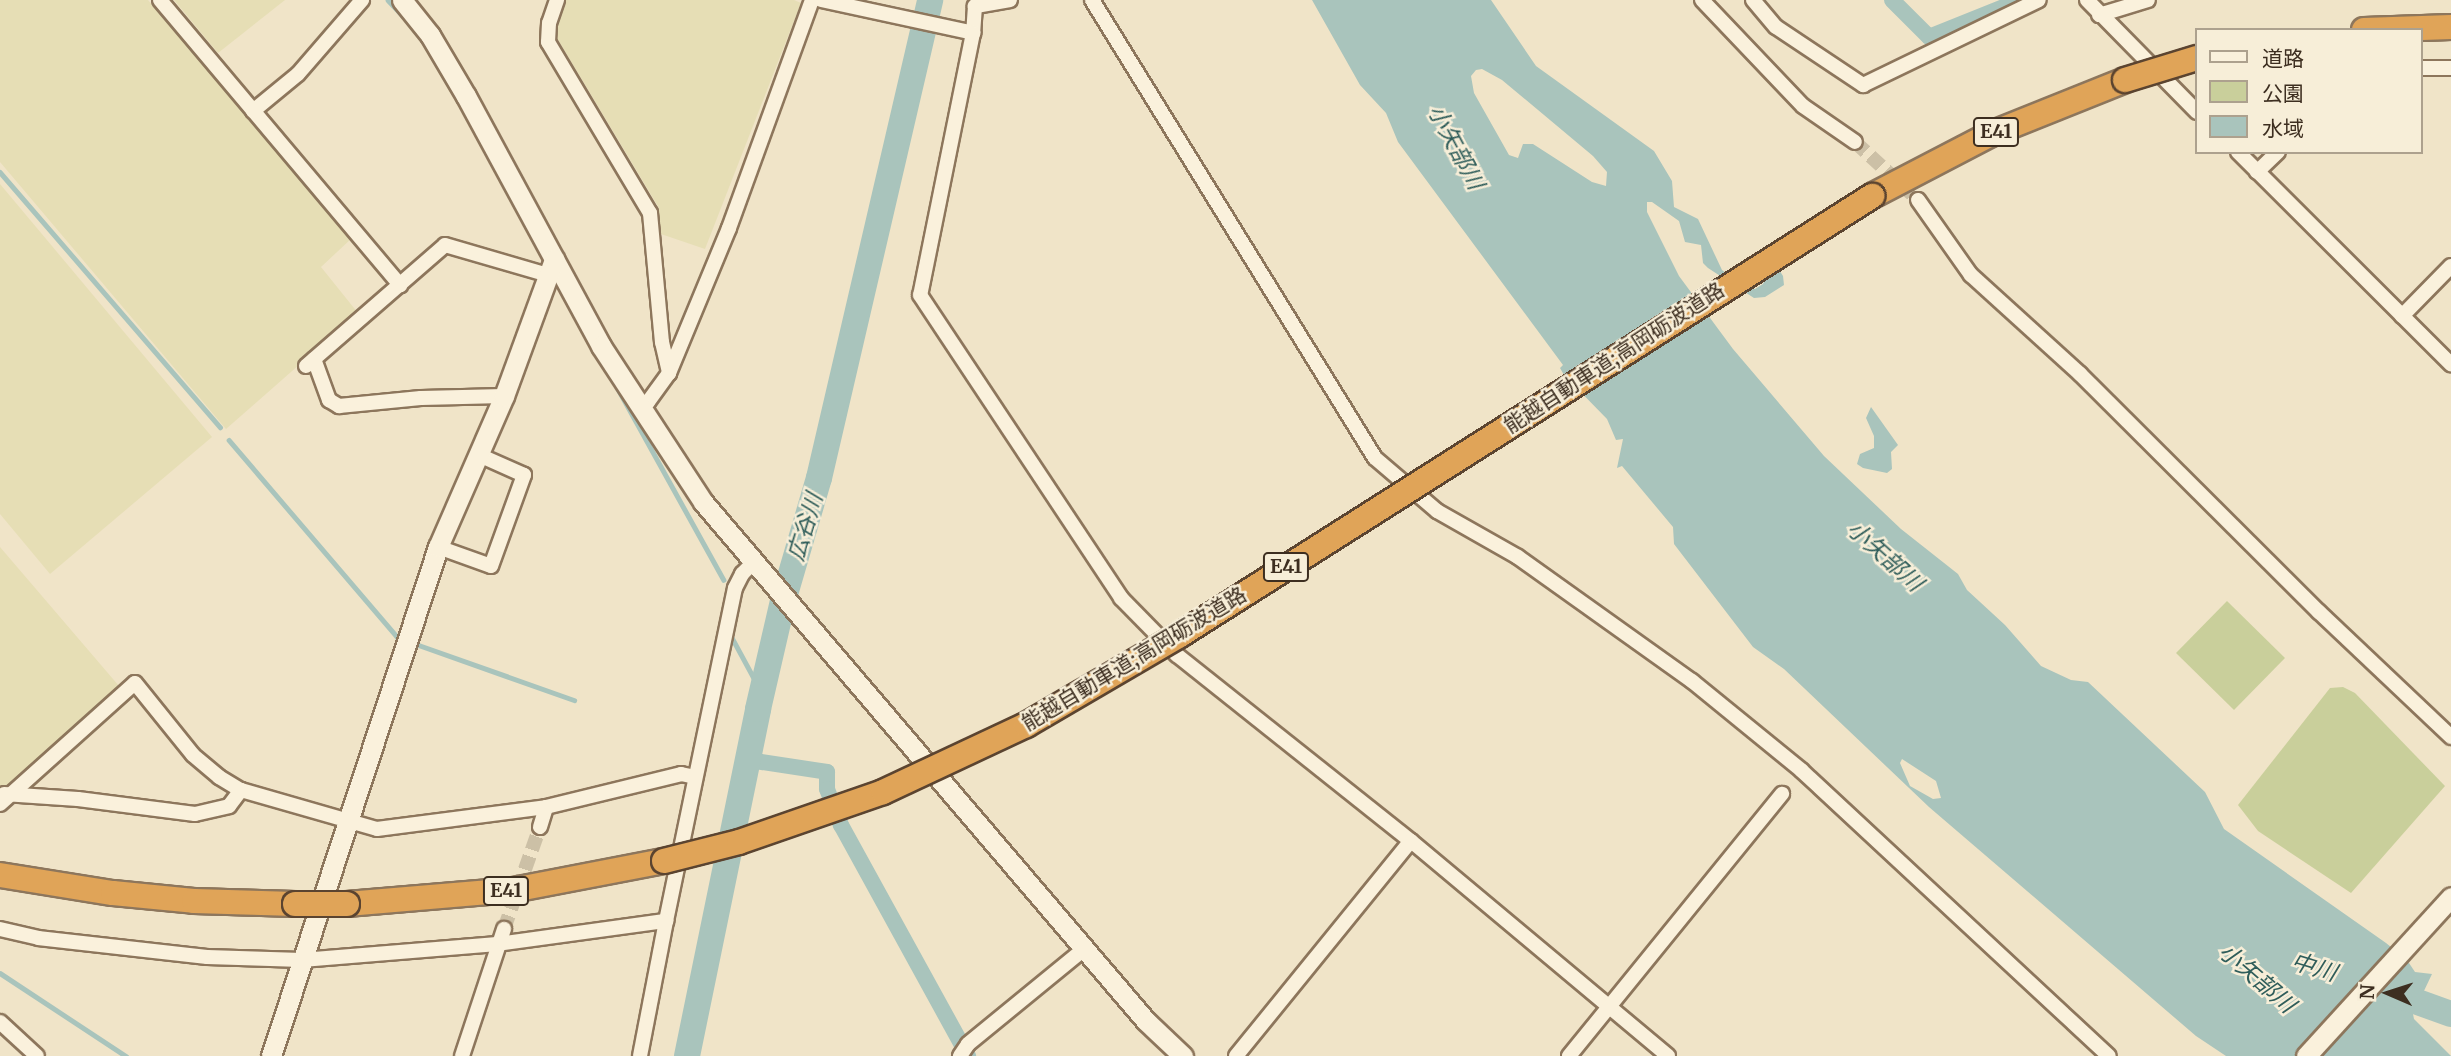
<!DOCTYPE html>
<meta charset="utf-8">
<style>
body{margin:0}
#map{position:relative;width:2451px;height:1056px;overflow:hidden;background:#f0e4c8;font-family:Merriweather,"Noto Sans JP",serif}
div>[style]{position:absolute}
.farmland>*{inset:0;background:#e6deb5}
.green>*{inset:0;background:#c9cf9b}
.water>*{inset:0;background:#a9c4bc}
.stream>*{height:4.5px;margin:-2.25px;padding:0 2.25px;transform-origin:2.25px;border-radius:2.25px;background:#a9c4bc}
.canal>*{height:16px;margin:-8px;padding:0 8px;transform-origin:8px;border-radius:8px;background:#a9c4bc}
.river>*{height:26px;margin:-13px;padding:0 13px;transform-origin:13px;border-radius:13px;background:#a9c4bc}
.street-tunnel>*{height:14px;margin-top:-7px;transform-origin:0;background:repeating-linear-gradient(90deg,#ccc0a6 0 14px,transparent 0 21px)}
.roads{filter:drop-shadow(2px 0 #8d765c) drop-shadow(-2px 0 #8d765c) drop-shadow(0 2px #8d765c) drop-shadow(0 -2px #8d765c)}
.street>*{height:14px;margin:-7px;padding:0 7px;transform-origin:7px;border-radius:7px;background:#faf1dc}
.secondary>*{height:19px;margin:-9.5px;padding:0 9.5px;transform-origin:9.5px;border-radius:9.5px;background:#faf1dc}
.highway>*{height:24px;margin:-12px;padding:0 12px;transform-origin:12px;border-radius:12px;background:#e0a458}
.bridges{filter:drop-shadow(2px 0 #5b4430) drop-shadow(-2px 0 #5b4430) drop-shadow(0 2px #5b4430) drop-shadow(0 -2px #5b4430)}
.highway-bridge>*{height:24px;margin:-12px;padding:0 12px;transform-origin:12px;border-radius:12px;background:#e0a458}
span{translate:-50% -50%;white-space:nowrap;text-align:center;line-height:1.15;-webkit-text-stroke:5px #f7eed8;paint-order:stroke}
.shield-label span{padding:2px 5px;background:#f7eed8;border:2px solid;border-radius:5px;-webkit-text-stroke-width:0}
.shield-label{font-size:19px;color:#3d2e20;font-weight:700}
.street-label{font-size:21px;color:#3d2e20}
.water-label{font-size:23px;color:#2f5d5a;font-style:italic}
.legend{position:absolute;left:2195px;top:28px;width:228px;height:126px;box-sizing:border-box;background:#f7eed8;border:2px solid #ada18e;margin:0;padding:9px 12px;list-style:none;font-size:21px;color:#3d2e20}
.legend li{display:flex;align-items:center;gap:14px;height:35px}
.legend b{width:35px;border:2px solid #ada18e}
.north{position:absolute;left:2353px;top:958px;width:70px;height:70px;-webkit-text-stroke:5px #f7eed8;paint-order:stroke;rotate:273deg;font-size:19px;font-weight:700;line-height:28px;text-align:center;color:#3d2e20}
.north::after{content:'';display:block;margin:auto;width:24px;height:32px;background:#3d2e20;clip-path:polygon(50% 0,100% 100%,50% 72%,0 100%)}
</style>
<div id="map">
<div class="farmland">
<i style="clip-path:polygon(0 0,148px 0,352px 238px,321px 267px,358px 313px,226px 429px,0 162px)"></i>
<i style="clip-path:polygon(174px 0,285px 0,218px 53px)"></i>
<i style="clip-path:polygon(564px 0,794px 0,801px 3px,705px 249px,658px 233px,659px 208px,554px 33px)"></i>
<i style="clip-path:polygon(0 184px,212px 437px,50px 574px,0 514px)"></i>
<i style="clip-path:polygon(0 547px,125px 693px,8px 794px,0 793px)"></i>
</div>
<div class="green">
<i style="clip-path:polygon(2227px 601px,2285px 658px,2234px 710px,2176px 653px)"></i>
<i style="clip-path:polygon(2343px 687px,2355px 693px,2445px 786px,2351px 893px,2258px 831px,2238px 805px,2330px 688px)"></i>
</div>
<div class="water">
<i style="clip-path:polygon(evenodd,1312px 0,1491px 0,1536px 66px,1654px 151px,1672px 181px,1674px 207px,1698px 219px,1722px 270px,1746px 288px,1755px 289px,1763px 284px,1773px 260px,1783px 276px,1784px 285px,1765px 297px,1754px 298px,1708px 268px,1703px 263px,1701px 245px,1685px 242px,1679px 221px,1652px 202px,1647px 202px,1647px 212px,1679px 276px,1733px 349px,1824px 456px,1901px 529px,1958px 574px,1967px 590px,2005px 625px,2041px 666px,2071px 680px,2088px 682px,2205px 792px,2224px 829px,2386px 943px,2407px 960px,2415px 972px,2432px 974px,2413px 1014px,2414px 1019px,2451px 1056px,2226px 1056px,2196px 1036px,1929px 807px,1784px 669px,1753px 647px,1674px 544px,1673px 527px,1622px 466px,1617px 468px,1623px 439px,1616px 440px,1607px 419px,1564px 375px,1560px 368px,1563px 365px,1398px 142px,1386px 113px,1360px 85px,1312px 0,1482px 69px,1502px 80px,1593px 156px,1607px 172px,1606px 186px,1592px 182px,1533px 144px,1523px 144px,1518px 158px,1509px 155px,1474px 93px,1471px 76px,1476px 70px,1482px 69px,1312px 0,1902px 759px,1936px 781px,1941px 798px,1933px 799px,1910px 786px,1900px 763px,1902px 759px)"></i>
<i style="clip-path:polygon(1871px 407px,1898px 445px,1891px 452px,1892px 469px,1887px 473px,1863px 468px,1857px 464px,1860px 454px,1874px 448px,1874px 436px,1866px 418px)"></i>
</div>
<div class="stream">
<i style="left:388px;top:0;width:21px;rotate:47deg"></i>
<i style="left:0;top:172px;width:337px;rotate:49.2deg"></i>
<i style="left:618px;top:389px;width:218px;rotate:61deg"></i>
<i style="left:229px;top:440px;width:259px;rotate:49.5deg"></i>
<i style="left:397px;top:637px;width:5px;rotate:22deg"></i>
<i style="left:729px;top:632px;width:69px;rotate:61.6deg"></i>
<i style="left:413px;top:643px;width:171px;rotate:19.5deg"></i>
<i style="left:0;top:973px;width:151px;rotate:33.4deg"></i>
</div>
<div class="canal">
<i style="left:1892px;top:0;width:52px;rotate:45deg"></i>
<i style="left:1929px;top:37px;width:99px;rotate:-21.9deg"></i>
<i style="left:749px;top:760px;width:79px;rotate:8.7deg"></i>
<i style="left:827px;top:772px;width:17px;rotate:90deg"></i>
<i style="left:827px;top:789px;width:39px;rotate:69deg"></i>
<i style="left:841px;top:825px;width:264px;rotate:61.2deg"></i>
</div>
<div class="river">
<i style="left:2387px;top:991px;width:68px;rotate:19.8deg"></i>
<i style="left:687px;top:1056px;width:354px;rotate:-78.4deg"></i>
<i style="left:758px;top:709px;width:111px;rotate:-77deg"></i>
<i style="left:783px;top:601px;width:128px;rotate:-73.7deg"></i>
<i style="left:819px;top:478px;width:491px;rotate:-76.9deg"></i>
</div>
<div class="street-tunnel">
<i style="left:1855px;top:142px;width:86px;rotate:42.6deg"></i>
<i style="left:504px;top:929px;width:108px;rotate:-70.6deg"></i>
</div>
<div class="roads">
<div class="street">
<i style="left:160px;top:0;width:373px;rotate:49.9deg"></i>
<i style="left:557px;top:0;width:24px;rotate:109deg"></i>
<i style="left:549px;top:23px;width:19px;rotate:93deg"></i>
<i style="left:548px;top:42px;width:199px;rotate:59.2deg"></i>
<i style="left:650px;top:213px;width:130px;rotate:84.7deg"></i>
<i style="left:662px;top:342px;width:32px;rotate:77deg"></i>
<i style="left:669px;top:373px;width:36px;rotate:126deg"></i>
<i style="left:648px;top:402px;width:9px;rotate:148deg"></i>
<i style="left:821px;top:0;width:156px;rotate:12.2deg"></i>
<i style="left:1010px;top:0;width:36px;rotate:170deg"></i>
<i style="left:975px;top:6px;width:27px;rotate:94deg"></i>
<i style="left:973px;top:33px;width:267px;rotate:101.4deg"></i>
<i style="left:920px;top:295px;width:364px;rotate:56.4deg"></i>
<i style="left:1121px;top:598px;width:80px;rotate:45.5deg"></i>
<i style="left:1177px;top:655px;width:299px;rotate:38.5deg"></i>
<i style="left:1411px;top:841px;width:335px;rotate:39.9deg"></i>
<i style="left:1092px;top:0;width:538px;rotate:58.29deg"></i>
<i style="left:1375px;top:458px;width:82px;rotate:40.5deg"></i>
<i style="left:1437px;top:511px;width:93px;rotate:29.6deg"></i>
<i style="left:1518px;top:557px;width:214px;rotate:35.5deg"></i>
<i style="left:1692px;top:681px;width:141px;rotate:39.2deg"></i>
<i style="left:1801px;top:770px;width:420px;rotate:42.9deg"></i>
<i style="left:1702px;top:0;width:146px;rotate:46.4deg"></i>
<i style="left:1803px;top:106px;width:63px;rotate:34.7deg"></i>
<i style="left:1753px;top:0;width:35px;rotate:50deg"></i>
<i style="left:1776px;top:27px;width:105px;rotate:33.7deg"></i>
<i style="left:1863px;top:85px;width:195px;rotate:-25.8deg"></i>
<i style="left:2087px;top:0;width:157px;rotate:45.5deg"></i>
<i style="left:2099px;top:15px;width:51px;rotate:-17deg"></i>
<i style="left:2421px;top:68px;width:30px"></i>
<i style="left:253px;top:111px;width:58px;rotate:-39.4deg"></i>
<i style="left:298px;top:74px;width:98px;rotate:-49.1deg"></i>
<i style="left:2238px;top:152px;width:301px;rotate:44.9deg"></i>
<i style="left:2257px;top:172px;width:29px;rotate:-44deg"></i>
<i style="left:1918px;top:200px;width:92px;rotate:54.8deg"></i>
<i style="left:1971px;top:275px;width:147px;rotate:42.2deg"></i>
<i style="left:2080px;top:374px;width:337px;rotate:44.9deg"></i>
<i style="left:2319px;top:612px;width:182px;rotate:43.4deg"></i>
<i style="left:2402px;top:316px;width:70px;rotate:-45.6deg"></i>
<i style="left:314px;top:359px;width:44px;rotate:69.9deg"></i>
<i style="left:329px;top:400px;width:12px;rotate:31deg"></i>
<i style="left:339px;top:406px;width:82px;rotate:-5.6deg"></i>
<i style="left:421px;top:398px;width:83px;rotate:-1.4deg"></i>
<i style="left:306px;top:366px;width:184px;rotate:-41deg"></i>
<i style="left:445px;top:245px;width:107px;rotate:16.2deg"></i>
<i style="left:669px;top:373px;width:157px;rotate:-67.5deg"></i>
<i style="left:729px;top:228px;width:243px;rotate:-70deg"></i>
<i style="left:438px;top:547px;width:56px;rotate:19.7deg"></i>
<i style="left:491px;top:566px;width:97px;rotate:-70.1deg"></i>
<i style="left:524px;top:475px;width:49px;rotate:-156deg"></i>
<i style="left:4px;top:794px;width:74px;rotate:3.9deg"></i>
<i style="left:78px;top:799px;width:118px;rotate:7.3deg"></i>
<i style="left:195px;top:814px;width:35px;rotate:-13deg"></i>
<i style="left:229px;top:806px;width:20px;rotate:-53deg"></i>
<i style="left:0;top:804px;width:181px;rotate:-41.9deg"></i>
<i style="left:135px;top:683px;width:92px;rotate:51.1deg"></i>
<i style="left:193px;top:755px;width:34px;rotate:40deg"></i>
<i style="left:219px;top:777px;width:26px;rotate:31deg"></i>
<i style="left:241px;top:790px;width:141px;rotate:16deg"></i>
<i style="left:377px;top:829px;width:170px;rotate:-7.4deg"></i>
<i style="left:546px;top:807px;width:139px;rotate:-13.7deg"></i>
<i style="left:681px;top:774px;width:14px;rotate:12deg"></i>
<i style="left:540px;top:827px;width:21px;rotate:-73deg"></i>
<i style="left:0;top:929px;width:39px;rotate:13deg"></i>
<i style="left:38px;top:938px;width:170px;rotate:6.4deg"></i>
<i style="left:207px;top:957px;width:95px;rotate:1.8deg"></i>
<i style="left:302px;top:960px;width:196px;rotate:-4.7deg"></i>
<i style="left:497px;top:944px;width:171px;rotate:-7.8deg"></i>
<i style="left:666px;top:921px;width:340px;rotate:-78.3deg"></i>
<i style="left:735px;top:588px;width:16px;rotate:-63deg"></i>
<i style="left:742px;top:574px;width:18px;rotate:-45deg"></i>
<i style="left:0;top:1022px;width:50px;rotate:42.6deg"></i>
<i style="left:462px;top:1056px;width:134px;rotate:-71.7deg"></i>
<i style="left:640px;top:1056px;width:137px;rotate:-79.1deg"></i>
<i style="left:960px;top:1056px;width:14px;rotate:-56deg"></i>
<i style="left:968px;top:1044px;width:150px;rotate:-39.3deg"></i>
<i style="left:1236px;top:1056px;width:277px;rotate:-50.9deg"></i>
<i style="left:1569px;top:1056px;width:338px;rotate:-50.9deg"></i>
</div>
<div class="secondary">
<i style="left:402px;top:0;width:45px;rotate:51.3deg"></i>
<i style="left:430px;top:35px;width:71px;rotate:59.5deg"></i>
<i style="left:466px;top:96px;width:284px;rotate:61.6deg"></i>
<i style="left:601px;top:346px;width:186px;rotate:56.8deg"></i>
<i style="left:703px;top:502px;width:682px;rotate:49.52deg"></i>
<i style="left:1146px;top:1021px;width:51px;rotate:43.4deg"></i>
<i style="left:271px;top:1056px;width:536px;rotate:-71.84deg"></i>
<i style="left:438px;top:547px;width:165px;rotate:-66.4deg"></i>
<i style="left:504px;top:396px;width:146px;rotate:-69.9deg"></i>
<i style="left:2306px;top:1056px;width:215px;rotate:-47.6deg"></i>
</div>
<div class="highway">
<i style="left:2364px;top:30px;width:87px;rotate:-2deg"></i>
<i style="left:1872px;top:196px;width:134px;rotate:-27.5deg"></i>
<i style="left:1991px;top:134px;width:144px;rotate:-21.9deg"></i>
<i style="left:0;top:875px;width:114px;rotate:9.1deg"></i>
<i style="left:113px;top:893px;width:81px;rotate:5.6deg"></i>
<i style="left:194px;top:901px;width:101px;rotate:1.7deg"></i>
<i style="left:347px;top:904px;width:167px;rotate:-4.8deg"></i>
<i style="left:513px;top:890px;width:154px;rotate:-10.9deg"></i>
</div>
</div>
<div class="bridges">
<div class="highway-bridge">
<i style="left:2125px;top:80px;width:75px;rotate:-17deg"></i>
<i style="left:664px;top:861px;width:77px;rotate:-14.2deg"></i>
<i style="left:739px;top:842px;width:152px;rotate:-19.1deg"></i>
<i style="left:883px;top:792px;width:158px;rotate:-25.1deg"></i>
<i style="left:1026px;top:725px;width:178px;rotate:-30.3deg"></i>
<i style="left:1180px;top:635px;width:820px;rotate:-32.39deg"></i>
<i style="left:295px;top:904px;width:52px"></i>
</div>
</div>
<div class="shield-label">
<span style="left:1996px;top:132px">E41</span>
<span style="left:1286px;top:567px">E41</span>
<span style="left:506px;top:891px">E41</span>
</div>
<div class="street-label">
<span style="left:1614px;top:358px;rotate:-33deg">能越自動車道;高岡砺波道路</span>
<span style="left:1134px;top:659px;rotate:-31deg">能越自動車道;高岡砺波道路</span>
</div>
<div class="water-label">
<span style="left:1456px;top:147px;rotate:62deg">小矢部川</span>
<span style="left:805px;top:527px;rotate:-73deg">広谷川</span>
<span style="left:1885px;top:556px;rotate:42deg">小矢部川</span>
<span style="left:2314px;top:967px;rotate:17deg">中川</span>
<span style="left:2257px;top:978px;rotate:41deg">小矢部川</span>
</div>
<ul class="legend">
<li><b style="height:9px;background:#faf1dc"></b>道路</li>
<li><b style="height:19px;background:#c9cf9b"></b>公園</li>
<li><b style="height:19px;background:#a9c4bc"></b>水域</li>
</ul>
<div class="north">N</div>
</div>
